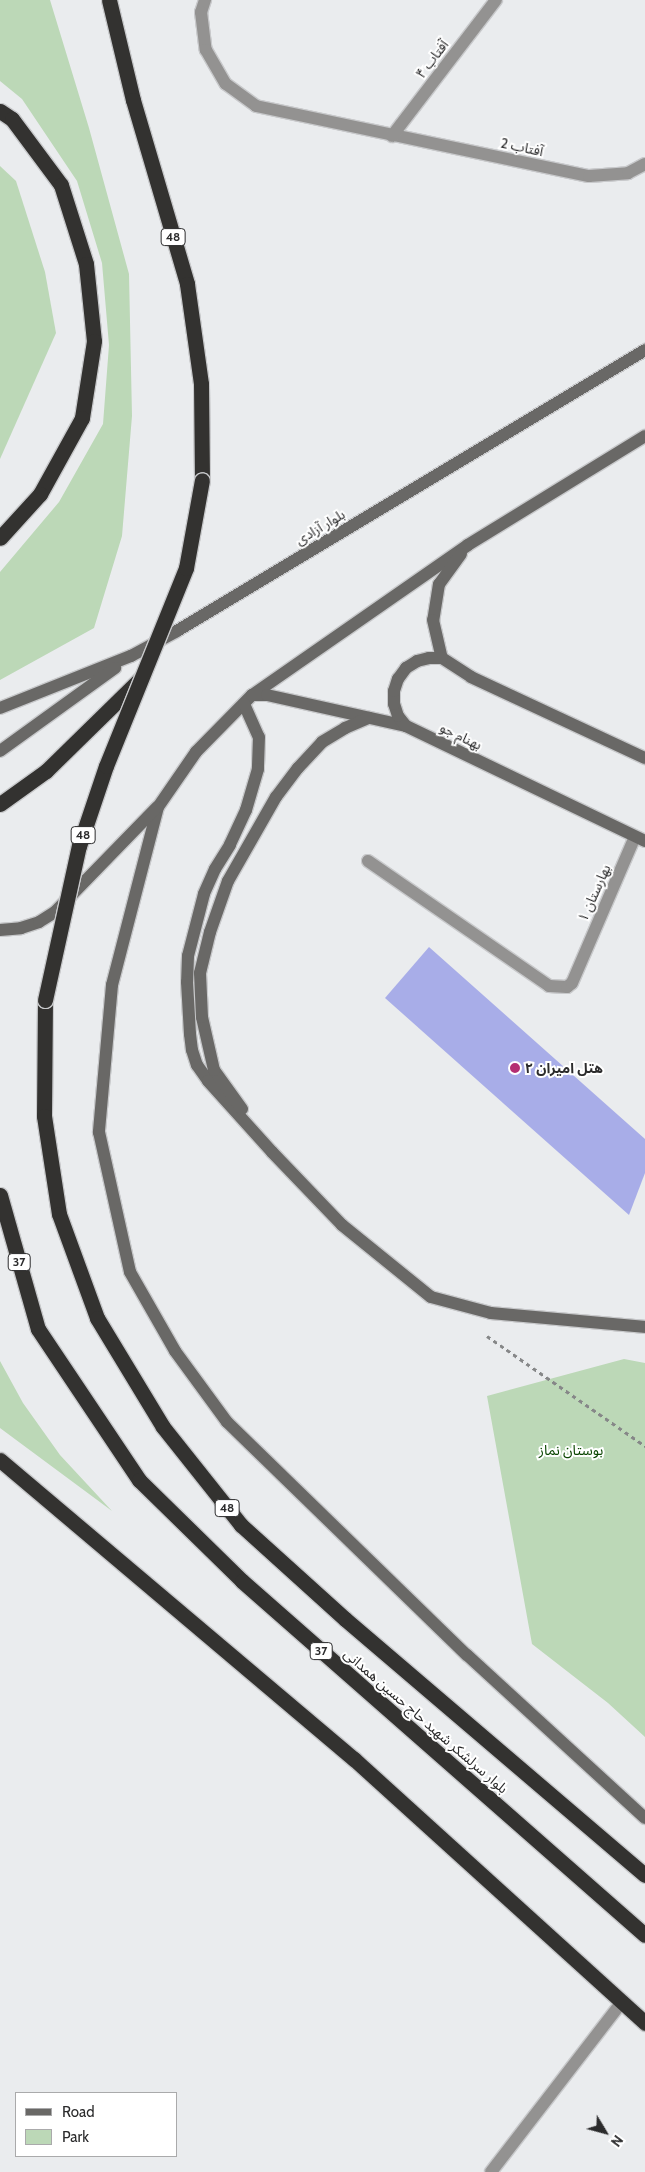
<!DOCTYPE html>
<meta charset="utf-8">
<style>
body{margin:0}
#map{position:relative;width:645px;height:2172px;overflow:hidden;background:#eaecee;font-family:Cabin,"Noto Sans Arabic",sans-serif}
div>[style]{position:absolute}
.green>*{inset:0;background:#bcd8b7}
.building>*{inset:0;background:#a8ade8}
.path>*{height:3px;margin-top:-1.5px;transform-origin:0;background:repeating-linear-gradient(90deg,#868788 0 4px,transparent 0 8px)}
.roads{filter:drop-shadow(1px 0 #c8c9cb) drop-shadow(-1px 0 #c8c9cb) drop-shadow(0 1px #c8c9cb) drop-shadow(0 -1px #c8c9cb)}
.street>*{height:12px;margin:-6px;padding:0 6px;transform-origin:6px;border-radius:6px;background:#939291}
.secondary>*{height:12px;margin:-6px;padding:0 6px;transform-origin:6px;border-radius:6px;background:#696866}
.highway>*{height:15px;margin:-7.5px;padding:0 7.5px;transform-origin:7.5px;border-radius:7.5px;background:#333230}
.bridges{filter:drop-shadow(1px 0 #c8c9cb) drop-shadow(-1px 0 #c8c9cb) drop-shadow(0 1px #c8c9cb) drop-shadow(0 -1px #c8c9cb)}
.highway-bridge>*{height:15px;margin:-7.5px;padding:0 7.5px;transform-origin:7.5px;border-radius:7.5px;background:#333230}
.dots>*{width:14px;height:14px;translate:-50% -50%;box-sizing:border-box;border:2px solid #fff;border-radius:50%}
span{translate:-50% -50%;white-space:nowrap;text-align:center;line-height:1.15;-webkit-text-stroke:4px #fff;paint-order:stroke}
.shield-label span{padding:1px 4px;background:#fff;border:1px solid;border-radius:4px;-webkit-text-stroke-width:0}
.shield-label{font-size:12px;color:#2b2b2c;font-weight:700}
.street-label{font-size:14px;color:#2b2b2c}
.poi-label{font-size:14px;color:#2b2b2c;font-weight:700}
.left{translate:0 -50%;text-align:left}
.park-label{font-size:14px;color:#0a4500}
.legend{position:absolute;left:15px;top:2092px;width:162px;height:65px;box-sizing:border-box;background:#fff;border:1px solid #aaaaab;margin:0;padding:6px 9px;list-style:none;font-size:15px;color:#2b2b2c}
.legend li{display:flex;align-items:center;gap:10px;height:25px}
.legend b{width:25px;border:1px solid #aaaaab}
.north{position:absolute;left:580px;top:2107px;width:50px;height:50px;-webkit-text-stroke:4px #fff;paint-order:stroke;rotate:127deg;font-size:14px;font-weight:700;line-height:20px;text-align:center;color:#2b2b2c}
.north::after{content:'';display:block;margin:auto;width:18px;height:22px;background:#2b2b2c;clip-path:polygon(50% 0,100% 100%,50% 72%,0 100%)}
</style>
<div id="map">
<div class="green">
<i style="clip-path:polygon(0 0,50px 0,89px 128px,129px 274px,132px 416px,122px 536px,94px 628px,0 680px,0 572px,59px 502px,103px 424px,109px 345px,102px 263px,77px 181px,22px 99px,0 81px)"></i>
<i style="clip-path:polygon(0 166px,16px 181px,45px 272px,56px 333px,0 459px)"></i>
<i style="clip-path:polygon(624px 1359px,645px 1363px,645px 1737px,608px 1703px,532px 1644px,487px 1396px)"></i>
<i style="clip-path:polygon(0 1361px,23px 1403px,60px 1455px,112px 1511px,0 1428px)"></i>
</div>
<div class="building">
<i style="clip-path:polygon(429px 947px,645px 1139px,645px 1173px,629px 1215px,385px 998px)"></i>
</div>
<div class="path">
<i style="left:487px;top:1336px;width:193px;rotate:34.8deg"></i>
</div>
<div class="roads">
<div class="street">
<i style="left:205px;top:0;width:13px;rotate:108deg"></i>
<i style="left:201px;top:12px;width:38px;rotate:83deg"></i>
<i style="left:206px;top:50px;width:39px;rotate:60deg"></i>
<i style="left:226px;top:84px;width:37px;rotate:36deg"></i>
<i style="left:256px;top:106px;width:340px;rotate:11.9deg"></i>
<i style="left:589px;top:176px;width:39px;rotate:-4deg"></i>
<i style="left:628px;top:173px;width:19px;rotate:-28deg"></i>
<i style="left:392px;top:136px;width:171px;rotate:-52.6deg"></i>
<i style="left:368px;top:861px;width:220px;rotate:34.6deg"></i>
<i style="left:549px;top:986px;width:18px;rotate:3deg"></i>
<i style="left:567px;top:987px;width:6px;rotate:-39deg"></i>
<i style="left:572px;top:983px;width:159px;rotate:-66.7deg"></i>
<i style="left:491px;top:2172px;width:215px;rotate:-52.4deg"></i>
</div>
<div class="secondary">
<i style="left:645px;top:436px;width:208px;rotate:148.4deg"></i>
<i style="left:468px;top:545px;width:263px;rotate:145.2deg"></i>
<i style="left:252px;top:695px;width:80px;rotate:134.5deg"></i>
<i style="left:196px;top:752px;width:67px;rotate:124.6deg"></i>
<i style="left:158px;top:807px;width:184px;rotate:104.5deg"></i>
<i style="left:112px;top:985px;width:148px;rotate:95.1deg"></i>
<i style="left:99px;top:1132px;width:143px;rotate:77.5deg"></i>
<i style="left:130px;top:1272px;width:91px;rotate:60.3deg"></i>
<i style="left:175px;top:1351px;width:88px;rotate:53.8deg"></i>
<i style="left:227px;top:1422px;width:334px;rotate:44.2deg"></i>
<i style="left:467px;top:1655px;width:241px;rotate:42.5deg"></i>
<i style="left:461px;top:554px;width:37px;rotate:126deg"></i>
<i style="left:439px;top:584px;width:36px;rotate:99deg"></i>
<i style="left:433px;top:620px;width:39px;rotate:77deg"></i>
<i style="left:442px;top:658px;width:35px;rotate:33deg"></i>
<i style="left:471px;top:677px;width:192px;rotate:25deg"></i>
<i style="left:252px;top:695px;width:15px"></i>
<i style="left:267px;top:695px;width:142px;rotate:12.6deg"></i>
<i style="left:406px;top:726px;width:265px;rotate:25.7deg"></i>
<i style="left:244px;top:704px;width:36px;rotate:66deg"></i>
<i style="left:259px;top:737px;width:32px;rotate:92deg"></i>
<i style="left:258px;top:769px;width:43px;rotate:106.3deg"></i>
<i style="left:246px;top:810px;width:38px;rotate:115deg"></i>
<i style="left:230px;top:845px;width:28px;rotate:122deg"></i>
<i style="left:215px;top:869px;width:27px;rotate:114deg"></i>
<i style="left:204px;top:894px;width:64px;rotate:104.5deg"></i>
<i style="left:188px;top:956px;width:26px;rotate:92deg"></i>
<i style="left:187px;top:982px;width:52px;rotate:86.7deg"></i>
<i style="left:190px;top:1034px;width:16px;rotate:83deg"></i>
<i style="left:192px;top:1050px;width:16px;rotate:72deg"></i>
<i style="left:197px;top:1065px;width:19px;rotate:55deg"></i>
<i style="left:208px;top:1081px;width:96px;rotate:48deg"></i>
<i style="left:272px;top:1152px;width:101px;rotate:46.2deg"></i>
<i style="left:342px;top:1225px;width:114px;rotate:39deg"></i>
<i style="left:431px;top:1297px;width:62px;rotate:14.9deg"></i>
<i style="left:491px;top:1313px;width:155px;rotate:5.2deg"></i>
<i style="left:0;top:708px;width:141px;rotate:-21.7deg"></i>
<i style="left:131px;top:656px;width:52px;rotate:-28.5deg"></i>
<i style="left:177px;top:631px;width:546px;rotate:-30.98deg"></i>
<i style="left:406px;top:726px;width:13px;rotate:-129deg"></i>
<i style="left:398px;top:716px;width:13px;rotate:-108deg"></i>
<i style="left:394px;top:704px;width:13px;rotate:-90deg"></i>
<i style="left:394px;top:691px;width:13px;rotate:-72deg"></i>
<i style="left:398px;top:679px;width:14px;rotate:-54deg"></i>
<i style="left:406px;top:668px;width:13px;rotate:-32deg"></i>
<i style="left:417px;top:661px;width:12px;rotate:-14deg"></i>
<i style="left:429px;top:658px;width:13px"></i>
<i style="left:0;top:751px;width:142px;rotate:-35.8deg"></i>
<i style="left:0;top:930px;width:21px;rotate:-5deg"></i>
<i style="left:21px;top:928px;width:19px;rotate:-18deg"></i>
<i style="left:39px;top:922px;width:19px;rotate:-32deg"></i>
<i style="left:55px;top:912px;width:146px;rotate:-45.8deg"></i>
<i style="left:242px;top:1109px;width:48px;rotate:-125.7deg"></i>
<i style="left:214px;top:1070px;width:54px;rotate:-102.8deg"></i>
<i style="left:202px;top:1017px;width:44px;rotate:-92.6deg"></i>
<i style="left:200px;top:973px;width:42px;rotate:-76.3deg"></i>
<i style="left:210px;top:932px;width:54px;rotate:-70.6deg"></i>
<i style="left:228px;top:881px;width:97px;rotate:-60.3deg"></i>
<i style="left:276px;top:797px;width:36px;rotate:-53deg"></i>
<i style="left:298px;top:768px;width:35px;rotate:-47deg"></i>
<i style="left:322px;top:742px;width:27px;rotate:-31deg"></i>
<i style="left:345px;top:728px;width:26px;rotate:-23deg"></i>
</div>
<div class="highway">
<i style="left:109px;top:0;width:103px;rotate:76.5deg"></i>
<i style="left:133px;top:100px;width:192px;rotate:73.6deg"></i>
<i style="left:187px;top:284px;width:101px;rotate:82deg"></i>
<i style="left:201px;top:384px;width:96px;rotate:89.4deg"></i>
<i style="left:0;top:111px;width:14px;rotate:34deg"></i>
<i style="left:12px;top:119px;width:82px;rotate:53.4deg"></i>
<i style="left:61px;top:185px;width:83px;rotate:72.4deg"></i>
<i style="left:86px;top:264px;width:77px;rotate:84.1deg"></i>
<i style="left:94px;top:341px;width:78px;rotate:98.9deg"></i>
<i style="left:82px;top:418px;width:87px;rotate:118.9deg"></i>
<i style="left:40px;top:494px;width:59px;rotate:132.3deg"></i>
<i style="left:0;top:804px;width:57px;rotate:-35.7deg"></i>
<i style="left:46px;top:771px;width:134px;rotate:-44.4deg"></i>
<i style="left:45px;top:1000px;width:116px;rotate:90.5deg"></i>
<i style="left:44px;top:1116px;width:99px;rotate:81.3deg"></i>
<i style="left:59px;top:1214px;width:111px;rotate:69.9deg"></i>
<i style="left:97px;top:1318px;width:127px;rotate:58.8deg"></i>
<i style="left:163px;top:1427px;width:125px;rotate:51.5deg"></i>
<i style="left:241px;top:1525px;width:140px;rotate:42.1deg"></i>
<i style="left:345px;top:1619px;width:394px;rotate:40.5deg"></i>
<i style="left:0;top:1195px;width:139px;rotate:74.2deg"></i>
<i style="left:38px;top:1329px;width:182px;rotate:56.2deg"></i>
<i style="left:139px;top:1480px;width:144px;rotate:44.4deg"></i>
<i style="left:242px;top:1581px;width:536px;rotate:41.3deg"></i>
<i style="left:0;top:1460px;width:463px;rotate:40.2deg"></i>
<i style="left:354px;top:1759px;width:393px;rotate:42.2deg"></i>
</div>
</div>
<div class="bridges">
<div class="highway-bridge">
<i style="left:45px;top:1000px;width:158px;rotate:-77.6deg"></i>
<i style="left:79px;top:846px;width:84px;rotate:-71.4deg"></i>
<i style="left:106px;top:766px;width:214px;rotate:-68deg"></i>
<i style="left:186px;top:568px;width:89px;rotate:-79.7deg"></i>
</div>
</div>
<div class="dots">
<i style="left:515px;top:1068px;background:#b42e72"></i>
</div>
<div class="shield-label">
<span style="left:173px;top:237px">48</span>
<span style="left:83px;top:835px">48</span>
<span style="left:19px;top:1262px">37</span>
<span style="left:227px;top:1508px">48</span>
<span style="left:321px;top:1651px">37</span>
</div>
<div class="street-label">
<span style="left:432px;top:59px;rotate:-53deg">آفتاب ۴</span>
<span style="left:522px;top:147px;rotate:12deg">آفتاب 2</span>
<span style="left:320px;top:527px;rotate:-31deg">بلوار آزادی</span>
<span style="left:461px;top:736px;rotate:26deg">بهنام جو</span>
<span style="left:594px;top:893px;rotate:-66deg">بهارستان ۱</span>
<span style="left:426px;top:1721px;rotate:41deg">بلوار سرلشکر شهید حاج حسین همدانی</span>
</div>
<div class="poi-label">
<span class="left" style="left:525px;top:1068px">هتل امیران ۲</span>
</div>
<div class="park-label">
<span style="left:571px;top:1450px">بوستان نماز</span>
</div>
<ul class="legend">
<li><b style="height:6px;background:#696866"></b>Road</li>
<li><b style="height:14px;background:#bcd8b7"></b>Park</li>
</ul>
<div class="north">N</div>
</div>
